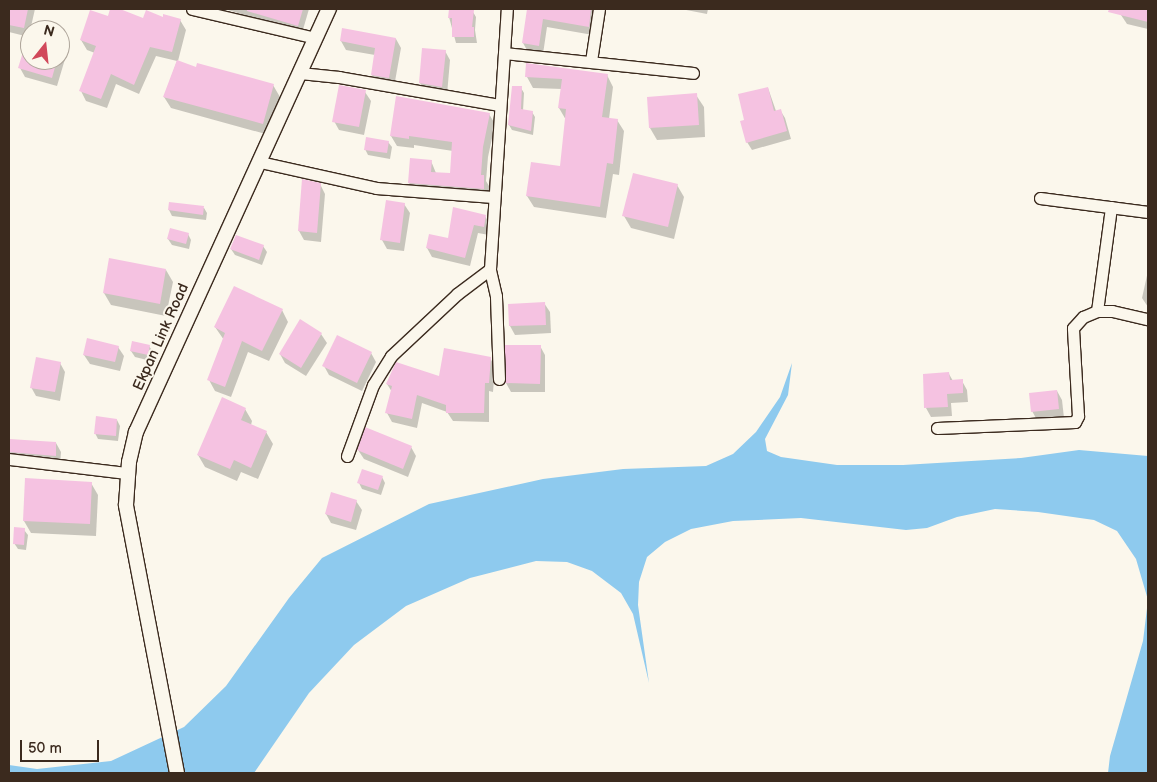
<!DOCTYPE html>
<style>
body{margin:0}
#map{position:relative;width:1157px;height:782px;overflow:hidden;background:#fbf7ec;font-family:"Balsamiq Sans",sans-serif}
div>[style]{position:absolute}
.water>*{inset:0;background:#8ecaee}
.shadow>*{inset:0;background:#0003}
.building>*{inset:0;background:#f5c2e1}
.roads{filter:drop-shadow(1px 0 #3b2a1e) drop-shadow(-1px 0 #3b2a1e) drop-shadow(0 1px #3b2a1e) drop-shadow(0 -1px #3b2a1e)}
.minor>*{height:11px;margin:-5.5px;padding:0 5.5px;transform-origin:5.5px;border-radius:5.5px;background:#fbf7ec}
.tertiary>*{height:14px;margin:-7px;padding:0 7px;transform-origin:7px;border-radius:7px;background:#fbf7ec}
span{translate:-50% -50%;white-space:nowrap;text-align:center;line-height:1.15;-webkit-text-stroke:4px #fbf7ec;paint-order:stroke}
.street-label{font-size:15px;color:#3b2a1e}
.frame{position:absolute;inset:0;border:10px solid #3b2a1e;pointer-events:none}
.north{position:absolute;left:20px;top:20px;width:50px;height:50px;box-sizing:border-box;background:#fbf7ec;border:1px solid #aea59a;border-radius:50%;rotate:16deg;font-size:14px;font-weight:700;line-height:20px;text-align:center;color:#3b2a1e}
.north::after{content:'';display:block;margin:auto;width:18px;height:22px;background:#d1495b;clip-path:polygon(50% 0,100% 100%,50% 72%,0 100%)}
.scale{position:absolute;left:20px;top:740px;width:79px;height:22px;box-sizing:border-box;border:2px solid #3b2a1e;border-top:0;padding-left:6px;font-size:15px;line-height:18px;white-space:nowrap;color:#3b2a1e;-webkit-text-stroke:4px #fbf7ec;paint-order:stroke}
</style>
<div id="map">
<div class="water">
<i style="clip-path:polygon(792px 363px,788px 395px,765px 439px,767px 451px,781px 457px,837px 465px,903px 465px,1021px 458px,1079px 450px,1148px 456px,1148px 773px,1108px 773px,1110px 756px,1143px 641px,1148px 600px,1136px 559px,1117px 531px,1094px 520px,1038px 512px,995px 509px,957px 517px,927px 528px,906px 530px,801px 518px,733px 521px,691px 529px,665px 542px,647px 557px,639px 582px,638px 605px,649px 683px,633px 614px,621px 593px,592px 571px,567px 562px,536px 561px,470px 578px,406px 606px,354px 645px,309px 693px,254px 773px,9px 773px,9px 765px,37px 769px,111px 761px,184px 727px,226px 686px,289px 598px,322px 558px,429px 504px,543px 479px,623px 469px,706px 466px,733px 454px,756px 432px,780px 397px)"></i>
</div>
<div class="shadow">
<i style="clip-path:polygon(9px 9px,35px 9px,30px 31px,30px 60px,60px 60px,60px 39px,62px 40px,68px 49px,57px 86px,25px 77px,20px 68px,29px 37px,9px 32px)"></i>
<i style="clip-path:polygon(112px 9px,144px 19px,180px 20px,186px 30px,178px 61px,197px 69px,273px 85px,280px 97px,269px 135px,171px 108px,164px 97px,177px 61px,156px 56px,139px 94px,116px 84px,107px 108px,86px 101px,81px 91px,95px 53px,87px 50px,81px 40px,108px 17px)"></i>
<i style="clip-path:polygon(225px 9px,309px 9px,302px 33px)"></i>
<i style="clip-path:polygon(450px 9px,473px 12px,476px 17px,475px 30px,477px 43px,456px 43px,449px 17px)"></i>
<i style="clip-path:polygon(528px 9px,593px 9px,597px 15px,593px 35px,547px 27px,543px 54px,528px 52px,523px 43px)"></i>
<i style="clip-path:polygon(681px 9px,708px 9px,707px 14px)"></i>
<i style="clip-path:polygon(1123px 9px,1148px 9px,1148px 29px,1127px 24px,1121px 15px)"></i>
<i style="clip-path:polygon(343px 30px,396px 39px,401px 48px,394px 87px,377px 84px,372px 75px,375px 55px,346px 50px,341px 41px)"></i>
<i style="clip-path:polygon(445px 51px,450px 60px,447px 95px,425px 92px,420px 83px)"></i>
<i style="clip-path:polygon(607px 75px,613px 87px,609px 119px,617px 120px,624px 131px,619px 175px,613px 174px,606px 218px,534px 207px,527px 196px,561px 167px,566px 120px,559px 108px,562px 89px,533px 88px,527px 77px)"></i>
<i style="clip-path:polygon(521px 88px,524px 93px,523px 111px,532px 112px,535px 117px,533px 135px,512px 130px,509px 125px)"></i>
<i style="clip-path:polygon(768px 88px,776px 111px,780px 110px,785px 118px,791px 139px,752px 150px,747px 142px,746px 121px)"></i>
<i style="clip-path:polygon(365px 92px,371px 101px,364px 135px,339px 130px,334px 121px)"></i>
<i style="clip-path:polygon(696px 95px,704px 107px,705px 137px,657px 140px,650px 128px)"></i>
<i style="clip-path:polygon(489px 114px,495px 124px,488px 157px,486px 181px,489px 186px,489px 198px,415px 192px,409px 183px,431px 161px,436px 173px,451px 174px,453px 151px,414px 145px,414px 148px,397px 146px,391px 136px)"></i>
<i style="clip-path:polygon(388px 142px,392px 147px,390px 159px,368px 155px,365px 149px)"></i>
<i style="clip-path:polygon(320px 184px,325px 194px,321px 242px,304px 240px,299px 231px)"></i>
<i style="clip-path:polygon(677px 185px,684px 197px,674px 239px,631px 228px,624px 216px)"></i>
<i style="clip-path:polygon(404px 204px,410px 213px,404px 251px,387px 249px,382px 240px)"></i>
<i style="clip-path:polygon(204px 208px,207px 213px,206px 220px,172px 216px,169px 210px)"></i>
<i style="clip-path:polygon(485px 216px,490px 225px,489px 235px,478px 233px,470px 266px,432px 257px,427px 248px,449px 240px)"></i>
<i style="clip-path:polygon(188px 234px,191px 240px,189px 249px,172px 245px,168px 239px)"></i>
<i style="clip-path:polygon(263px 246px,267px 252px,262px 265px,235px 255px,231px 249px)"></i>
<i style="clip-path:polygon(166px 270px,173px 282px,166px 316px,111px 305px,104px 293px)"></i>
<i style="clip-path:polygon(1148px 271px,1148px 307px,1142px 298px)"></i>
<i style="clip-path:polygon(544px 303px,550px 312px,551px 333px,515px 335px,510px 326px,509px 305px)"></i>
<i style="clip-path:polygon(282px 310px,288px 322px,269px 361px,248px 352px,231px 397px,215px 391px,209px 380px,224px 340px,215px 327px)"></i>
<i style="clip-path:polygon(321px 334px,327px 343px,306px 376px,285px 363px,280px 354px)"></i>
<i style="clip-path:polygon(149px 346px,153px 352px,151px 361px,135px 357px,131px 351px)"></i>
<i style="clip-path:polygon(540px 346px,545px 355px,545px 392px,511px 392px,506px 383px)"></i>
<i style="clip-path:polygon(118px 347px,124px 356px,120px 371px,90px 364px,84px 355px)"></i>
<i style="clip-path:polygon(371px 353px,376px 362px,362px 391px,329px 375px,324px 366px)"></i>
<i style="clip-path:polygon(490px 358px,495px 367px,493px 392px,489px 391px,489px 422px,453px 421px,447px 412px,422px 403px,417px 428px,392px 422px,387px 413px,392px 392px,387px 384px,397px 363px,440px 378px)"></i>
<i style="clip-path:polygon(60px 363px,65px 372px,60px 401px,36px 396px,31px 387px)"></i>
<i style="clip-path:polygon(949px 374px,953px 381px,962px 381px,967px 390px,968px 402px,951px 403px,952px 416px,931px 417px,926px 408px)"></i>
<i style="clip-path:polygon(1057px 391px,1062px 400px,1064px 418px,1037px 420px,1032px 411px)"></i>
<i style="clip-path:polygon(245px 409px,252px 421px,251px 425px,266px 432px,273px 444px,258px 479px,241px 472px,237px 481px,205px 467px,198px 455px)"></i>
<i style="clip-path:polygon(117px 420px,120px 426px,118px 441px,98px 439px,95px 433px)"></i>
<i style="clip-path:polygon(9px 440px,56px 443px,61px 452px,60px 465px,9px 461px)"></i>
<i style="clip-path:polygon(411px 447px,416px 456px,408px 477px,364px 459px,358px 450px)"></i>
<i style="clip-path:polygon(382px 477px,385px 483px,381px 495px,362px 489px,359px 483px)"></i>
<i style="clip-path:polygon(91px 483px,98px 495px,96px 536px,31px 533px,24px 521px)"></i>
<i style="clip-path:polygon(356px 501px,362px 510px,356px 530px,331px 523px,326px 514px)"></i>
<i style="clip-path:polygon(24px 530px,28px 535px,26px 550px,18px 549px,14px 543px)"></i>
</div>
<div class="building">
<i style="clip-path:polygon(10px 9px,28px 9px,24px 28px,9px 25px)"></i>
<i style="clip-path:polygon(110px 9px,120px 9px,143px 18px,146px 10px,163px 17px,163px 14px,181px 19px,172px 52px,150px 47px,134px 85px,111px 74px,101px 99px,79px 91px,96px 46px,80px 40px,90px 10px,108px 16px)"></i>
<i style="clip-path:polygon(247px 9px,303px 9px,298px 26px,247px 11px)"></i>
<i style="clip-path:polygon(449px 9px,474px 10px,472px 27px,474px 27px,474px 37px,452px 37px,452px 18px,448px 18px)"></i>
<i style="clip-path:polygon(527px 9px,591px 9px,589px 27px,543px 19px,539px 46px,522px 43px)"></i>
<i style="clip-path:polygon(1109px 9px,1148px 9px,1148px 22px,1108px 12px)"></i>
<i style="clip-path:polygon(342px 28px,396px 38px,389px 78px,371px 75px,375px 48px,340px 41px)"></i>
<i style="clip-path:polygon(28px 36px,30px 36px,30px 60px,57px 60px,52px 78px,18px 68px)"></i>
<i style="clip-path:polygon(422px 48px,446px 50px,442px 87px,419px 83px)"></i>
<i style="clip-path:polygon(177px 60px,196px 67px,197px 63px,274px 84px,263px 124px,163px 97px)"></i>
<i style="clip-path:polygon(526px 63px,608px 74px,602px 117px,618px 119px,613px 164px,607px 163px,600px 207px,526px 196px,531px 162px,560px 166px,566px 109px,558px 108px,562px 79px,525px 77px)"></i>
<i style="clip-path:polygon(339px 85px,366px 90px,359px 127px,332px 122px)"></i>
<i style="clip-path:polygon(512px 86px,522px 86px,521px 109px,533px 111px,531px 131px,508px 125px)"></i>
<i style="clip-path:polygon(768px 87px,774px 111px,781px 109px,787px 131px,746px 143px,740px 121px,744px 120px,738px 94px)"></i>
<i style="clip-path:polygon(697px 93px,699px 125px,649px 128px,647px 97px)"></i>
<i style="clip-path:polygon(396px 96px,490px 113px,483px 147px,481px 175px,484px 175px,484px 189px,408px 183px,410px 158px,432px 160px,431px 172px,450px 173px,452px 142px,409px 136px,409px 139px,390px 136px)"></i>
<i style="clip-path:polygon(366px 137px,389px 141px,387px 153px,364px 150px)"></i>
<i style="clip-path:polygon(633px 173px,678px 184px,668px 227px,622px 216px)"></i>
<i style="clip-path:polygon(302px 179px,321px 183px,317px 233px,298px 231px)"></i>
<i style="clip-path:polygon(386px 200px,405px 203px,400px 243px,380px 240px)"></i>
<i style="clip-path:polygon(169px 202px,204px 206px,203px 215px,168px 210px)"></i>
<i style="clip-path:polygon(453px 207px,486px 215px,484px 227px,474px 225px,465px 258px,426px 248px,429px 234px,448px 238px)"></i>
<i style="clip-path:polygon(170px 228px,189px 233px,186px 244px,167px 239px)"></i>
<i style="clip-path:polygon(236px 235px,264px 245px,259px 260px,230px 249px)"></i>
<i style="clip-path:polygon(109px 258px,166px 269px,160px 304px,103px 293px)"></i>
<i style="clip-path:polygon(234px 286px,283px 309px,262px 351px,242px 341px,225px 387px,207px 380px,225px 333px,214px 327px)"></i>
<i style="clip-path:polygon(545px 302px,546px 325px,509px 326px,508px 304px)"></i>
<i style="clip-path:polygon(300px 319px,322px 333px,301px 368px,279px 354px)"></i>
<i style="clip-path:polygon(337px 335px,372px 352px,357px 383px,322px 366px)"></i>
<i style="clip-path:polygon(87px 338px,119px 346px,115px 362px,83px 355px)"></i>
<i style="clip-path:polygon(132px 341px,150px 345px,148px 355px,130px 351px)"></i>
<i style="clip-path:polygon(505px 345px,541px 345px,540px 384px,505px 383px)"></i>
<i style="clip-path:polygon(444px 348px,491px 357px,489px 383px,485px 383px,484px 413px,446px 413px,446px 405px,417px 395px,412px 419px,385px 413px,392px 386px,386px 384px,396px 362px,439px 376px)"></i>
<i style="clip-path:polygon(36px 357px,61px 362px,55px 392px,30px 388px)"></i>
<i style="clip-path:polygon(949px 372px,950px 380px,963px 379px,963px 393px,947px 394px,948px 407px,924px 408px,923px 374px)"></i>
<i style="clip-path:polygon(1057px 390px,1059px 409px,1031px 412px,1029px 393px)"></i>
<i style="clip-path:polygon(222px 397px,246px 408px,241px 420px,267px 431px,251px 468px,234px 460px,230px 469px,197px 455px)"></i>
<i style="clip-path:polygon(96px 416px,117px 419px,116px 436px,94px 434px)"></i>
<i style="clip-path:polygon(365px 427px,412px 446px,403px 469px,357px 450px)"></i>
<i style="clip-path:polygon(9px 439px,56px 442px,56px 456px,9px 452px)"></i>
<i style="clip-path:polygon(362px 469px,383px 476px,378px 490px,357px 483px)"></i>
<i style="clip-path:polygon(25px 478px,92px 482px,90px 524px,23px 521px)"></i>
<i style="clip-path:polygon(331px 492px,357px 500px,351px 522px,325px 514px)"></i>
<i style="clip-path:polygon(14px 527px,25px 528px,24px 545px,13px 544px)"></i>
</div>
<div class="roads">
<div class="minor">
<i style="left:192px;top:9px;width:127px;rotate:13.2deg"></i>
<i style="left:504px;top:53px;width:190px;rotate:6deg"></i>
<i style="left:591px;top:61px;width:53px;rotate:-81.3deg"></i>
<i style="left:300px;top:73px;width:39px;rotate:6deg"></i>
<i style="left:339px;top:77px;width:163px;rotate:9.9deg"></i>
<i style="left:260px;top:162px;width:119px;rotate:12.6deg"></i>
<i style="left:376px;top:188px;width:117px;rotate:4.4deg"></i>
<i style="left:1040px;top:198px;width:109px;rotate:7.4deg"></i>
<i style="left:1097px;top:311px;width:105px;rotate:-82.3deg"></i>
<i style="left:499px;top:379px;width:83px;rotate:-92.1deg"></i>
<i style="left:496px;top:296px;width:28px;rotate:-103deg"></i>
<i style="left:490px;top:269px;width:261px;rotate:-86.3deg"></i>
<i style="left:937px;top:428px;width:138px;rotate:-2.5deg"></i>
<i style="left:1075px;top:422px;width:7px;rotate:-63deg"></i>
<i style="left:1078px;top:416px;width:88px;rotate:-93.3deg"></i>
<i style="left:1073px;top:328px;width:15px;rotate:-48deg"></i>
<i style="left:1083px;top:317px;width:15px;rotate:-23deg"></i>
<i style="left:1097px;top:311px;width:15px"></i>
<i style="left:1112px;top:311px;width:37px;rotate:13deg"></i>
<i style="left:347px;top:456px;width:76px;rotate:-69.9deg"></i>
<i style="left:373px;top:385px;width:34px;rotate:-58deg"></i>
<i style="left:391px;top:356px;width:91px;rotate:-43.2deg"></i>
<i style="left:457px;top:294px;width:41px;rotate:-37.1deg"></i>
<i style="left:9px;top:459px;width:119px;rotate:6.8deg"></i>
</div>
<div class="tertiary">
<i style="left:177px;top:773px;width:273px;rotate:-100.8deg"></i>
<i style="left:126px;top:505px;width:43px;rotate:-86deg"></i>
<i style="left:129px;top:462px;width:31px;rotate:-77deg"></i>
<i style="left:136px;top:432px;width:465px;rotate:-65.5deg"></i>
</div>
</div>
<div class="street-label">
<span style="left:161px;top:337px;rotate:-66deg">Ekpan Link Road</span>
</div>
<div class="frame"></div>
<div class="north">N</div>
<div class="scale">50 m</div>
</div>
